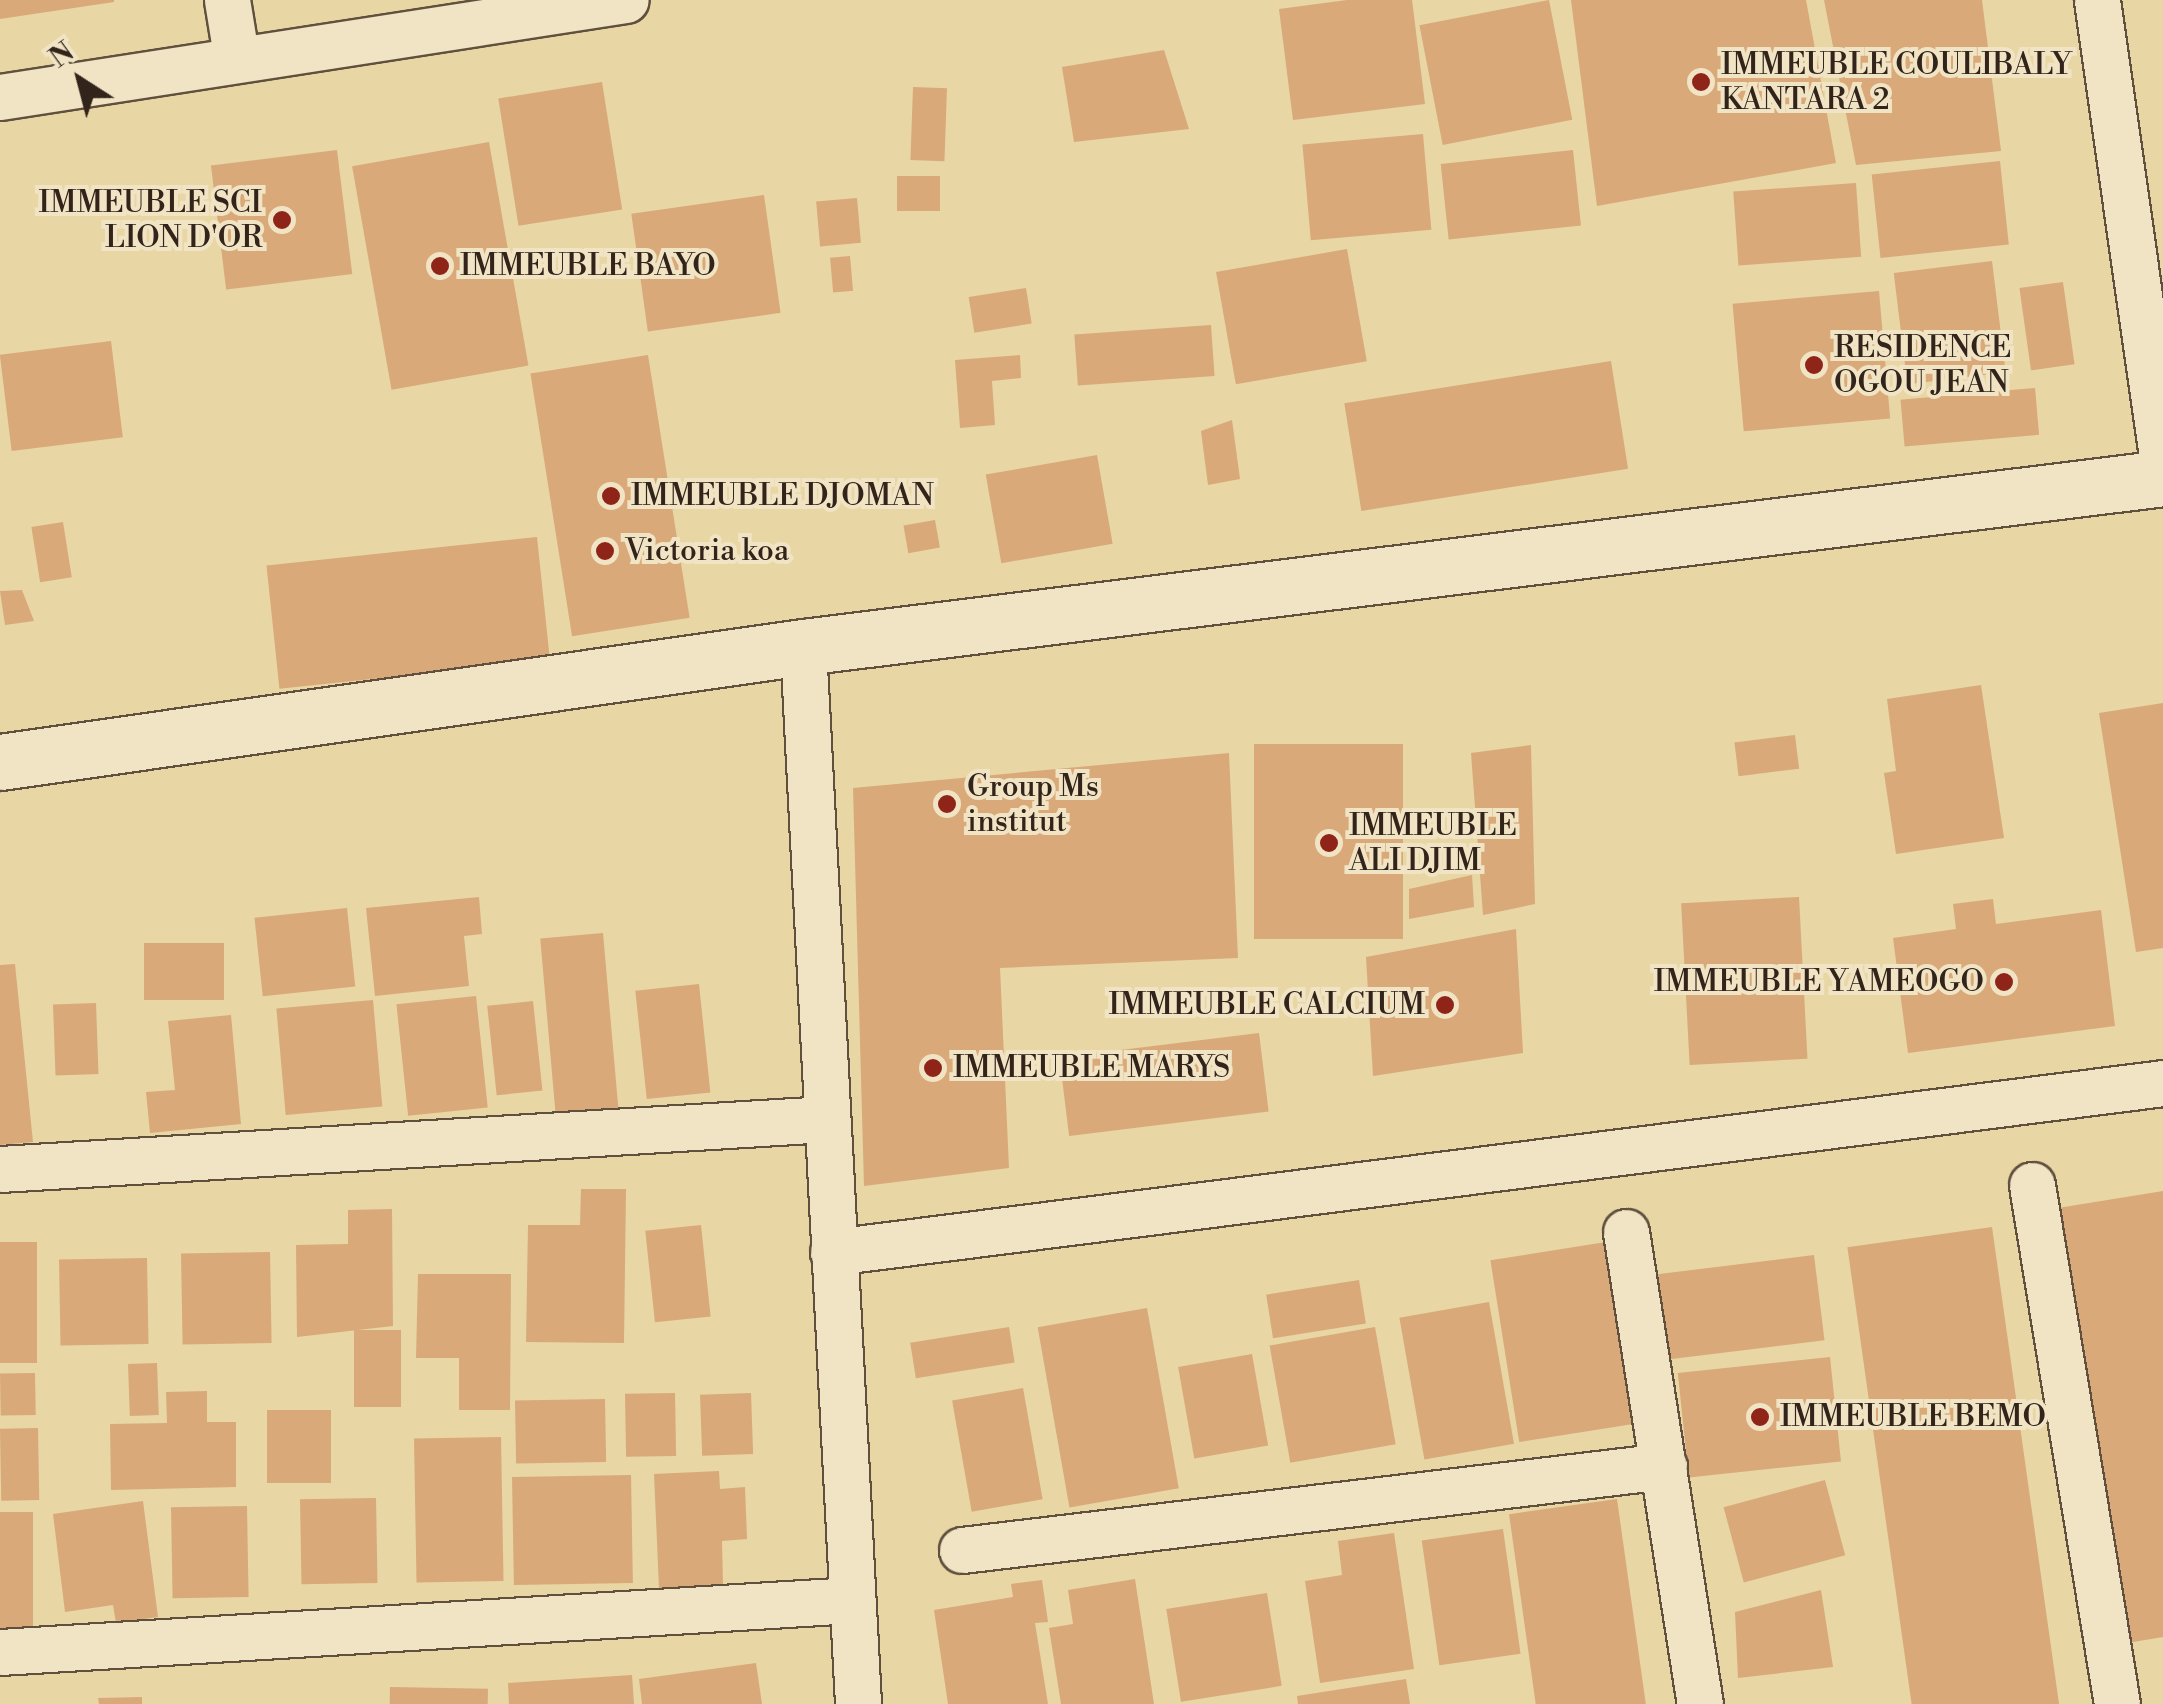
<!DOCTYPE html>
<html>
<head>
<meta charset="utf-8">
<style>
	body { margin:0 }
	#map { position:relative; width:2163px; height:1704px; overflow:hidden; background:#e8d6a5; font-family:"Libre Bodoni",serif }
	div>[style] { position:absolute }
	.building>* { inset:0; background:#d9a979; transform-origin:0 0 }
	.roads { filter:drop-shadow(2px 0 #60503d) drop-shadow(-2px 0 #60503d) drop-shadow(0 2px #60503d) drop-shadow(0 -2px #60503d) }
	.street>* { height:45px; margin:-22.5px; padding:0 22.5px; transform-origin:22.5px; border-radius:22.5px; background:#f0e4c4 }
	.secondary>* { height:55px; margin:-27.5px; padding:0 27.5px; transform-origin:27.5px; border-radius:27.5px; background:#f0e4c4 }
	.dots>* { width:28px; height:28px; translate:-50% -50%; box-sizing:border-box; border:5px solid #f0e4c4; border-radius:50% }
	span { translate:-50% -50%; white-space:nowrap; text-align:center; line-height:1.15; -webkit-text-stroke:8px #f0e4c4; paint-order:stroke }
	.poi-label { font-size:30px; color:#32241a }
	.left { translate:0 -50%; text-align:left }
	.right { translate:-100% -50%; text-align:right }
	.north { position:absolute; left:30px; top:30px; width:100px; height:100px; -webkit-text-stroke:8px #f0e4c4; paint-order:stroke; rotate:324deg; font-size:28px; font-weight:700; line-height:40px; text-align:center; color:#32241a }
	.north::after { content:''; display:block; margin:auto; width:35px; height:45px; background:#32241a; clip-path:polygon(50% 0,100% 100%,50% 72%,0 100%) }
</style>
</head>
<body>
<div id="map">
	<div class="building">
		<div style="clip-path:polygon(0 0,114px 0,114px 2px,0 19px)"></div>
		<div style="clip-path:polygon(1347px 0,1412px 0,1425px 104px,1293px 120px,1279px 9px)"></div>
		<div style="left:1549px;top:0;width:122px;height:132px;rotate:79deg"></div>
		<div style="clip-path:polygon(1571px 0,1806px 0,1836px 163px,1597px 206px)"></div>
		<div style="clip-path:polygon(1824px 0,1982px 0,2001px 151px,1856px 165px)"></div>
		<div style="clip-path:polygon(1164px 50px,1189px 129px,1074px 142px,1062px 67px)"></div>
		<div style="left:602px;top:82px;width:129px;height:105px;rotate:81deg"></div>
		<div style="left:913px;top:87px;width:34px;height:73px;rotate:2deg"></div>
		<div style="left:1423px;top:134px;width:96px;height:121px;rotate:85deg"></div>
		<div style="left:489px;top:142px;width:227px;height:139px;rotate:80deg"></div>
		<div style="left:337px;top:150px;width:125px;height:127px;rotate:83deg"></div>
		<div style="left:1573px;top:150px;width:76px;height:133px;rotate:84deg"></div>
		<div style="left:2000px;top:161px;width:84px;height:129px;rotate:84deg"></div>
		<div style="left:940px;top:176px;width:35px;height:43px;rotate:90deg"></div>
		<div style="left:1856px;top:183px;width:74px;height:123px;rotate:86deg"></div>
		<div style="left:764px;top:195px;width:119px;height:134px;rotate:82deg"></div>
		<div style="left:857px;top:198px;width:45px;height:41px;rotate:85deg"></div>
		<div style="left:1347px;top:249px;width:114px;height:133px;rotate:80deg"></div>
		<div style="left:850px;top:256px;width:35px;height:20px;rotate:85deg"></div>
		<div style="left:1992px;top:261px;width:112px;height:99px;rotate:83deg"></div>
		<div style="left:2063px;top:282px;width:83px;height:44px;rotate:82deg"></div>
		<div style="left:1026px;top:288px;width:36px;height:58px;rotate:81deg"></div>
		<div style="left:1879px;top:291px;width:128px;height:147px;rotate:85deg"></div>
		<div style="left:1211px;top:325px;width:51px;height:137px;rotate:86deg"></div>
		<div style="left:111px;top:341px;width:97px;height:112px;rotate:83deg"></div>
		<div style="left:648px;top:355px;width:266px;height:119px;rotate:81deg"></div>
		<div style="clip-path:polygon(1020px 355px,1021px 378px,992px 381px,995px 425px,960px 428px,955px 360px)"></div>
		<div style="left:1611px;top:361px;width:109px;height:270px;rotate:81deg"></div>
		<div style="left:2035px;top:388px;width:47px;height:135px;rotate:85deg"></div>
		<div style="clip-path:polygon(1232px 420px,1240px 479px,1208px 485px,1201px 431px)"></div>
		<div style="left:1097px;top:455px;width:90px;height:113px;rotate:80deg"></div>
		<div style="left:935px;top:520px;width:28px;height:32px;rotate:80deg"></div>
		<div style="left:63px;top:522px;width:56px;height:32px;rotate:81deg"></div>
		<div style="left:537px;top:537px;width:124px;height:272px;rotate:84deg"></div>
		<div style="clip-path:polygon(22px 590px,34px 621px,5px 625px,0 591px)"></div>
		<div style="clip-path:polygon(1981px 685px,2004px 838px,1896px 854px,1884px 773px,1896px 771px,1887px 699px)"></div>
		<div style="clip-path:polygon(2163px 703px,2163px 948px,2136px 952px,2099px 713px)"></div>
		<div style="left:1795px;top:735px;width:34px;height:61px;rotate:83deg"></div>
		<div style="left:1403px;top:744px;width:195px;height:149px;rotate:90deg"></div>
		<div style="clip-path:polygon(1531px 745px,1535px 904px,1483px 915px,1471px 753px)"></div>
		<div style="clip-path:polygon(1229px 753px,1238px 958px,1000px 968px,1009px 1168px,864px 1186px,853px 788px)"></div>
		<div style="clip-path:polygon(1472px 875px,1474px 907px,1409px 919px,1409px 889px)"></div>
		<div style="clip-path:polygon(479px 897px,482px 934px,464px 936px,469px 986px,375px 996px,366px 908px)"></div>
		<div style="left:1799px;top:897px;width:162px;height:118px;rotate:87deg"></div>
		<div style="clip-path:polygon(1993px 899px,1996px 924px,2101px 910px,2115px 1026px,1908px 1053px,1893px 938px,1956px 929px,1953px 904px)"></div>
		<div style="left:347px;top:908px;width:79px;height:93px;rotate:84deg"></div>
		<div style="clip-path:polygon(1516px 929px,1523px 1053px,1373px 1076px,1366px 957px)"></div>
		<div style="left:603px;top:933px;width:190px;height:63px;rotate:85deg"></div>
		<div style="left:144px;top:943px;width:80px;height:57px"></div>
		<div style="clip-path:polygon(15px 964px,33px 1142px,0 1145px,0 965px)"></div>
		<div style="left:699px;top:984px;width:109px;height:64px;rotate:84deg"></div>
		<div style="left:476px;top:996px;width:112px;height:80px;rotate:84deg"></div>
		<div style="left:373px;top:1000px;width:107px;height:97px;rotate:85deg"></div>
		<div style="left:533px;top:1001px;width:90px;height:46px;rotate:84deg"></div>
		<div style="left:96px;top:1003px;width:71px;height:43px;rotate:88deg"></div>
		<div style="clip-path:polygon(231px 1015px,241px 1124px,150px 1133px,146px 1092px,175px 1090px,168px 1021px)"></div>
		<div style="left:1259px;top:1033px;width:79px;height:201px;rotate:83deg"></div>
		<div style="clip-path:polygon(581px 1189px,626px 1189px,624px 1343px,526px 1342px,528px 1225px,580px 1225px)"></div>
		<div style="clip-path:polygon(2163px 1191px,2163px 1637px,2127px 1643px,2058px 1208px)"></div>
		<div style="clip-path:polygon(392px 1209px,393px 1326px,297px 1337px,296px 1245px,348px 1244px,348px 1210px)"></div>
		<div style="left:701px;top:1225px;width:92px;height:56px;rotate:84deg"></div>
		<div style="left:1992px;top:1227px;width:482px;height:146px;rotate:82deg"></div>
		<div style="left:0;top:1242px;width:37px;height:121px"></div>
		<div style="left:1606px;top:1242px;width:184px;height:117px;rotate:81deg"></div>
		<div style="left:270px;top:1252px;width:91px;height:89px;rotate:89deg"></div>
		<div style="left:1814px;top:1255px;width:86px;height:158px;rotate:83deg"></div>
		<div style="left:147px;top:1258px;width:86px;height:88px;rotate:89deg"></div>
		<div style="clip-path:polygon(418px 1274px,511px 1274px,510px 1410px,459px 1410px,459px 1358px,416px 1358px)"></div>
		<div style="left:1359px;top:1280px;width:44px;height:94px;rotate:81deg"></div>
		<div style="left:1489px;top:1302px;width:144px;height:91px;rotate:80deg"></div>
		<div style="left:1147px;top:1308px;width:183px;height:111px;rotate:80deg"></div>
		<div style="left:1009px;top:1327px;width:36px;height:100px;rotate:81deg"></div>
		<div style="left:1375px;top:1327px;width:119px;height:107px;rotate:80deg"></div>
		<div style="left:354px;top:1330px;width:47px;height:77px"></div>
		<div style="left:1252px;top:1354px;width:93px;height:75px;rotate:80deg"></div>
		<div style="left:1830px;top:1357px;width:105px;height:153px;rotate:84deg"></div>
		<div style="left:157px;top:1363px;width:52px;height:29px;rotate:88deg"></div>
		<div style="left:35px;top:1373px;width:42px;height:35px;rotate:89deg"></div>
		<div style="left:1023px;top:1388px;width:113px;height:72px;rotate:80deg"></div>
		<div style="clip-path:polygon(207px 1391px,207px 1422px,236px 1422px,236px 1487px,111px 1490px,110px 1424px,167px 1423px,166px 1392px)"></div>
		<div style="left:675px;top:1393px;width:63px;height:50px;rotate:89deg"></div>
		<div style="left:751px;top:1393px;width:61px;height:51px;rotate:88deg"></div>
		<div style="left:605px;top:1399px;width:63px;height:90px;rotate:89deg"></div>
		<div style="left:331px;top:1410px;width:73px;height:64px;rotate:90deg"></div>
		<div style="left:38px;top:1428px;width:72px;height:38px;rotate:89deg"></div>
		<div style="left:501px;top:1437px;width:144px;height:87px;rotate:89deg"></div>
		<div style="clip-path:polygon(719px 1471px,720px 1489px,745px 1487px,747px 1539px,722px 1541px,723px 1585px,659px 1588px,654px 1474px)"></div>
		<div style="left:631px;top:1475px;width:108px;height:119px;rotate:89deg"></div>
		<div style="left:1825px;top:1480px;width:78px;height:105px;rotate:75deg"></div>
		<div style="left:376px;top:1498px;width:85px;height:76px;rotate:89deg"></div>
		<div style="left:1617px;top:1499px;width:207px;height:109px;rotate:82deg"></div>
		<div style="clip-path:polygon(143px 1501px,158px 1617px,116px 1623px,113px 1605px,65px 1612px,53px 1514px)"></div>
		<div style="left:247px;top:1506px;width:91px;height:76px;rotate:89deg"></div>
		<div style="left:0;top:1512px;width:33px;height:128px"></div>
		<div style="left:1503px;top:1529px;width:126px;height:82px;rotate:82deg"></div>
		<div style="clip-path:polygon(1394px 1533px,1414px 1669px,1320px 1683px,1305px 1581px,1342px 1575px,1338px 1541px)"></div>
		<div style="clip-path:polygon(1135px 1579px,1154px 1704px,1061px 1704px,1049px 1628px,1073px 1624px,1068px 1590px)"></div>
		<div style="clip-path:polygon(1042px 1580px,1048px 1622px,1035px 1623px,1048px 1704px,948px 1704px,934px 1610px,1013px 1597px,1011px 1584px)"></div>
		<div style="clip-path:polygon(1821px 1590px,1833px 1667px,1738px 1678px,1735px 1612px)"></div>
		<div style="left:1267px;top:1593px;width:94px;height:102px;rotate:81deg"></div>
		<div style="clip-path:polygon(756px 1663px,762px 1704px,642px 1704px,639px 1679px)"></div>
		<div style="clip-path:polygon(632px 1675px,634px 1704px,509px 1704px,508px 1683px)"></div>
		<div style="clip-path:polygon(1406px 1679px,1410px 1704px,1298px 1704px,1297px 1696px)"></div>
		<div style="left:390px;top:1687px;width:98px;height:17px;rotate:1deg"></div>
		<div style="clip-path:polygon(142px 1697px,142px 1704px,99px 1704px,98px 1698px)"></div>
	</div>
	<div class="roads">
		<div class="street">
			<div style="left:227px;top:0;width:56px;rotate:80.7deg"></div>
			<div style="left:2097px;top:0;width:468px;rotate:81.9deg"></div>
			<div style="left:0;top:97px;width:633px;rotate:-8.81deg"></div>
			<div style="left:803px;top:647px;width:1058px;rotate:87.02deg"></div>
			<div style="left:0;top:1169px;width:828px;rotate:-3.46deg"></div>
			<div style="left:2032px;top:1185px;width:526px;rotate:80.7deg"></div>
			<div style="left:1626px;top:1232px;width:478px;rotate:81.1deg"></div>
			<div style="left:833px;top:1252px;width:1341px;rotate:-7.24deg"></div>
			<div style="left:962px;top:1550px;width:707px;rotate:-6.82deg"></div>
			<div style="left:0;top:1652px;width:854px;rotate:-3.49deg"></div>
		</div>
		<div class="secondary">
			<div style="left:0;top:762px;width:811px;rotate:-8.15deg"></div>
			<div style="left:803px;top:647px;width:1370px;rotate:-7.08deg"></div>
		</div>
	</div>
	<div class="dots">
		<div style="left:1701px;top:82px;background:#8f2418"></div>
		<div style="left:282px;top:220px;background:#8f2418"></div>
		<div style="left:440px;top:266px;background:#8f2418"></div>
		<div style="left:1814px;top:365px;background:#8f2418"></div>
		<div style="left:611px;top:496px;background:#8f2418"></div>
		<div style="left:605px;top:551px;background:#8f2418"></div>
		<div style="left:947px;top:804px;background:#8f2418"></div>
		<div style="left:1329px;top:843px;background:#8f2418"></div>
		<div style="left:2004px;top:982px;background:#8f2418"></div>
		<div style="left:1445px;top:1005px;background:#8f2418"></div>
		<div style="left:933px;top:1068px;background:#8f2418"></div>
		<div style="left:1760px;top:1417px;background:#8f2418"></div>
	</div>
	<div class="poi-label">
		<span class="left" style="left:1721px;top:82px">IMMEUBLE COULIBALY<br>KANTARA 2</span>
		<span class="right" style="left:262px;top:220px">IMMEUBLE SCI<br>LION D'OR</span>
		<span class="left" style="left:460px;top:266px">IMMEUBLE BAYO</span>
		<span class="left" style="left:1834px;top:365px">RESIDENCE<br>OGOU JEAN</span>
		<span class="left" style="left:631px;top:496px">IMMEUBLE DJOMAN</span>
		<span class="left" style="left:625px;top:551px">Victoria koa</span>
		<span class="left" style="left:967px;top:804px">Group Ms<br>institut</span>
		<span class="left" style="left:1349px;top:843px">IMMEUBLE<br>ALI DJIM</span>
		<span class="right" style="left:1984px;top:982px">IMMEUBLE YAMEOGO</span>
		<span class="right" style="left:1425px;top:1005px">IMMEUBLE CALCIUM</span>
		<span class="left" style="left:953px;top:1068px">IMMEUBLE MARYS</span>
		<span class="left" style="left:1780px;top:1417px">IMMEUBLE BEMO</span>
	</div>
	<div class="north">N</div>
</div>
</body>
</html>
